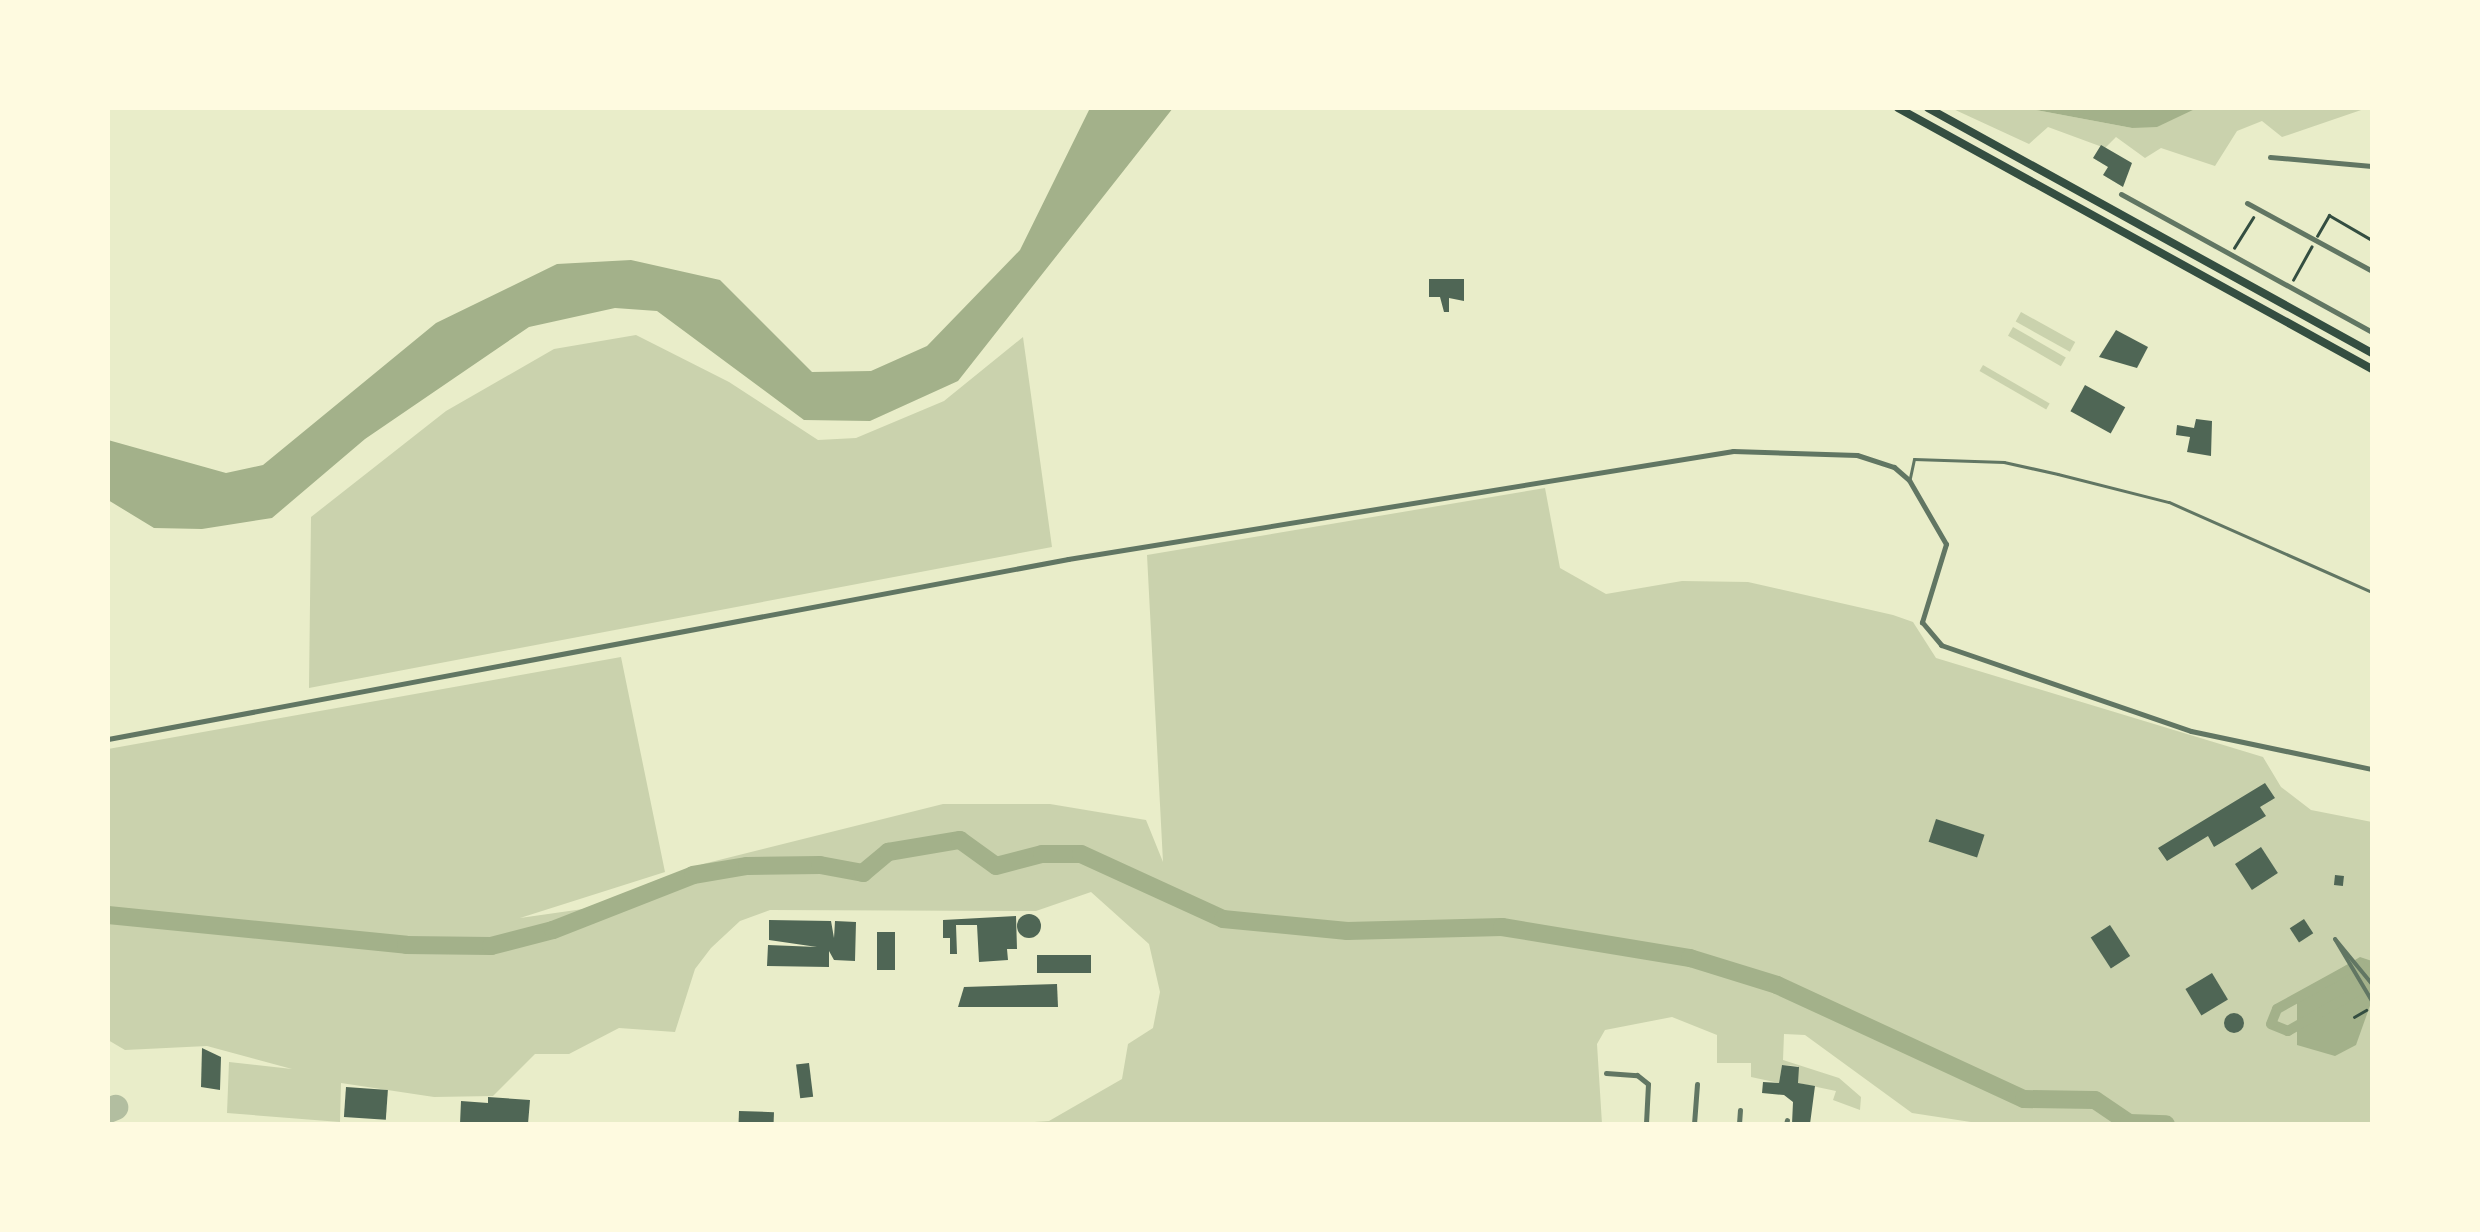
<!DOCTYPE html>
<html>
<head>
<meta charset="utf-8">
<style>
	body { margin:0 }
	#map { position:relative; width:2480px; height:1232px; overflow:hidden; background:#e9edc9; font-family:Barlow,sans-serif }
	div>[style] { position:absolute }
	.green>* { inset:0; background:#cad2ad; transform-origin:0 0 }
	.water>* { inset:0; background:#a3b18a }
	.canal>* { height:10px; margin:-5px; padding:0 5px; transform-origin:5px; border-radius:5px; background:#a3b18a }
	.river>* { height:18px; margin:-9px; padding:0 9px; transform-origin:9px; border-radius:9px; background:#a3b18a }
	.taxiway>* { height:25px; margin:-12.5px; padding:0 12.5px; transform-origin:12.5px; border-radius:12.5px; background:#b2bea0 }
	.building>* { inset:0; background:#4f6655; transform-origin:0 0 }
	.round { border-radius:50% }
	.path>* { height:2.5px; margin:-1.25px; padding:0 1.25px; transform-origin:1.25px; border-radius:1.25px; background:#344e41 }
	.service>* { height:2.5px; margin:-1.25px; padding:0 1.25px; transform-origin:1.25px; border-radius:1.25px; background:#617663 }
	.pedestrian>* { height:4px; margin:-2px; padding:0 2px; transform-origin:2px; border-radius:2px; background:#617663 }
	.minor>* { height:5px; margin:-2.5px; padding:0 2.5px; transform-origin:2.5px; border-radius:2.5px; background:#617663 }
	.trunk>* { height:8px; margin:-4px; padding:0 4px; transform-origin:4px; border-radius:4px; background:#344e41 }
	span { translate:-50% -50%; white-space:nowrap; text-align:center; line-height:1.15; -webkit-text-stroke:8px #fefae0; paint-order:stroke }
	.frame { position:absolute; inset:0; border:110px solid #fefae0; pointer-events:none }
</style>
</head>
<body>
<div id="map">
	<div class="green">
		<div style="clip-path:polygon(1951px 108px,2026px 108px,2132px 128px,2197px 108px,2367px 108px,2282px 137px,2262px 121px,2237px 131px,2215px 166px,2161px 148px,2145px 158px,2116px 137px,2105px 148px,2048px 127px,2029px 144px)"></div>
		<div style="left:2021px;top:312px;width:62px;height:11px;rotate:29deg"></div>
		<div style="left:2013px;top:327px;width:61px;height:10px;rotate:30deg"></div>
		<div style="clip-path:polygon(636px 335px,729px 382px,818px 440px,856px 438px,944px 401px,1023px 337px,1052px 547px,309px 688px,311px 517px,446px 411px,554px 349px)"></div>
		<div style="left:1983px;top:365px;width:77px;height:7px;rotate:30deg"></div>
		<div style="clip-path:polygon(1545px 488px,1560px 568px,1606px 594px,1682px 581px,1748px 582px,1893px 615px,1913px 622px,1936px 658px,2263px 757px,2281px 787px,2311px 810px,2372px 822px,2372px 1124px,1984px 1124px,1912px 1113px,1805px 1035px,1784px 1034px,1783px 1060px,1839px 1078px,1861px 1097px,1860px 1110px,1833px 1100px,1836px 1091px,1798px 1083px,1798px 1066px,1782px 1065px,1779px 1083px,1751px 1077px,1751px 1063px,1717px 1063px,1717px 1035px,1672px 1017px,1605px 1030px,1597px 1044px,1602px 1124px,1006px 1124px,1049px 1121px,1122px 1079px,1128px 1044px,1153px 1028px,1160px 992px,1149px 944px,1091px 892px,1036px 911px,770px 910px,740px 921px,711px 948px,695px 969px,675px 1032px,619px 1028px,569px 1054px,535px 1054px,493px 1096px,434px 1097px,341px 1083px,340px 1122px,227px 1113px,229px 1062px,292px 1069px,207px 1046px,125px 1050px,108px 1040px,108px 749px,621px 657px,665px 872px,520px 918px,583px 909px,703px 864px,943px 804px,1050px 804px,1146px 820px,1163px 862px,1147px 555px)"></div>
	</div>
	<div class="water">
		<div style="clip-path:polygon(1090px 108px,1173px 108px,958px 381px,870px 421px,804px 420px,657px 311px,615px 308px,529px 327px,365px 439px,272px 518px,202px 529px,154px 528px,108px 500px,108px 440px,226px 473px,263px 465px,436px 323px,557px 264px,631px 260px,720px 280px,812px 372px,871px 371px,927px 346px,1020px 250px)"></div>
		<div style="clip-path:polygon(2026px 108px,2197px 108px,2157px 127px,2132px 128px)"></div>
		<div style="clip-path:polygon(2360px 957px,2372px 961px,2372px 1000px,2356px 1045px,2335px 1056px,2297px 1045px,2297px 995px)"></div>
	</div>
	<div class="canal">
		<div style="left:2359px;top:964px;width:15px;rotate:42deg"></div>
		<div style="left:2370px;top:974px;width:14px;rotate:111deg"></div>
		<div style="left:2365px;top:987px;width:89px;rotate:150.3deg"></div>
		<div style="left:2288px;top:1031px;width:18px;rotate:-158deg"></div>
		<div style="left:2271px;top:1024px;width:16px;rotate:-68deg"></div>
		<div style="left:2277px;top:1009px;width:94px;rotate:-28.8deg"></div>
	</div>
	<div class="river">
		<div style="left:108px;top:915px;width:300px;rotate:5.7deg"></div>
		<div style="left:406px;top:945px;width:85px;rotate:0.7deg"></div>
		<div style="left:491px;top:946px;width:64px;rotate:-14.5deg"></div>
		<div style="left:553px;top:930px;width:150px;rotate:-21.4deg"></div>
		<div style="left:693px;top:875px;width:55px;rotate:-9.5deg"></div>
		<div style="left:747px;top:866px;width:73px;rotate:-0.8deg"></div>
		<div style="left:820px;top:865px;width:44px;rotate:10.5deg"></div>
		<div style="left:863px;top:873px;width:33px;rotate:-40deg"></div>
		<div style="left:888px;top:852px;width:73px;rotate:-9.5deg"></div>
		<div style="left:960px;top:840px;width:44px;rotate:35.8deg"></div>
		<div style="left:996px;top:866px;width:48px;rotate:-14.6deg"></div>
		<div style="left:1042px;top:854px;width:39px"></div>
		<div style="left:1081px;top:854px;width:156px;rotate:24.6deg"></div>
		<div style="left:1223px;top:919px;width:125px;rotate:5.5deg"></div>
		<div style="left:1347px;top:931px;width:155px;rotate:-1.5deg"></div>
		<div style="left:1502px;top:927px;width:191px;rotate:9.4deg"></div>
		<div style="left:1690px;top:958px;width:91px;rotate:17.2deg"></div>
		<div style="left:1777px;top:985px;width:272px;rotate:24.8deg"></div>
		<div style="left:2024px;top:1099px;width:71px;rotate:0.8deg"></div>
		<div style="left:2095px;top:1100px;width:41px;rotate:34.1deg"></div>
		<div style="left:2129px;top:1123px;width:37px;rotate:2deg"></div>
	</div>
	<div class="taxiway">
		<div style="left:108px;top:1110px;width:8px;rotate:-23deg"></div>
	</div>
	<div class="building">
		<div style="clip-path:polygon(2101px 145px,2132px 163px,2123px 187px,2103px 175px,2108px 167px,2093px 158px)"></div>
		<div style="clip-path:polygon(1429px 279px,1464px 279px,1464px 301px,1449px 298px,1449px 312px,1444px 312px,1440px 297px,1429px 297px)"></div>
		<div style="clip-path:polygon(2116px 330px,2148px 347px,2137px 368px,2099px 357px)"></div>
		<div style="left:2085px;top:385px;width:46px;height:30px;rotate:29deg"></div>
		<div style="clip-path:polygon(2196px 419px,2212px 421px,2211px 456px,2187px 452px,2190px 437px,2176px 435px,2177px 425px,2194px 428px)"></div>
		<div style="clip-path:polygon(2265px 783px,2275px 798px,2260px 807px,2266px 816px,2214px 847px,2208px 836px,2167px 861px,2158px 848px)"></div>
		<div style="left:1936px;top:819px;width:51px;height:24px;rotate:18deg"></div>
		<div style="left:2261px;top:847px;width:31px;height:31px;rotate:57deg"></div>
		<div style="left:2335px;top:875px;width:9px;height:10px;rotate:6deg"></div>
		<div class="round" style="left:1017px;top:914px;width:24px;height:24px"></div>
		<div style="clip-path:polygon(1016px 916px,1017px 949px,1007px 949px,1008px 960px,979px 962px,977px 925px,956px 925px,957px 954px,950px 954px,950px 938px,943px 938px,943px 920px)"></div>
		<div style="left:2304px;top:919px;width:17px;height:17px;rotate:57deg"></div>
		<div style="clip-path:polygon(769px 920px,831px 921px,834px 938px,835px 921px,856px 922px,855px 961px,834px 960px,829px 951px,829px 967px,767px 966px,768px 945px,817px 947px,769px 940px)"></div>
		<div style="left:2110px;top:925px;width:37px;height:23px;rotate:57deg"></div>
		<div style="left:877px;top:932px;width:18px;height:38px"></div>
		<div style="left:1037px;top:955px;width:54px;height:18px"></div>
		<div style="left:2212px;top:973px;width:31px;height:31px;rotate:59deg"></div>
		<div style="clip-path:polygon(1057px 984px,1058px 1007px,958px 1007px,964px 987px)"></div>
		<div class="round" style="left:2224px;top:1013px;width:20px;height:20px"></div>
		<div style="clip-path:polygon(202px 1048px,221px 1057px,220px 1090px,201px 1087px)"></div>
		<div style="left:809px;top:1063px;width:34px;height:13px;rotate:83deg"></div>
		<div style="clip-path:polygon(1782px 1065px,1799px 1067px,1798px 1083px,1815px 1086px,1810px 1124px,1792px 1124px,1793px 1102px,1784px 1095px,1762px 1093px,1763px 1082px,1779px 1083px)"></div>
		<div style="left:346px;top:1087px;width:42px;height:30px;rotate:4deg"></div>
		<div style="clip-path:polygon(488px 1097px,530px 1100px,528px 1124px,460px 1124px,461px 1101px,488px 1103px)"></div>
		<div style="left:739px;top:1111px;width:35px;height:13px;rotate:2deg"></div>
	</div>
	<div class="path">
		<div style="left:2317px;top:236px;width:24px;rotate:-60deg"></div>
		<div style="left:2329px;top:215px;width:50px;rotate:30.2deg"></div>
		<div style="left:2234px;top:248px;width:36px;rotate:-58deg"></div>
		<div style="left:2293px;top:280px;width:38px;rotate:-61deg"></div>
		<div style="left:2354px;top:1017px;width:14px;rotate:-30deg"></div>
	</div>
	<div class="service">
		<div style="left:1910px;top:478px;width:19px;rotate:-78deg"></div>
		<div style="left:1914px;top:459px;width:90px;rotate:1.9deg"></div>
		<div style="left:2004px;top:462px;width:55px;rotate:12.5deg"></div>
		<div style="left:2058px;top:474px;width:114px;rotate:14.2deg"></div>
		<div style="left:2169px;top:502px;width:222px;rotate:23.9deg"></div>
	</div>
	<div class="pedestrian">
		<div style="left:2372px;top:984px;width:58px;rotate:-129.4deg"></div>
		<div style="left:2335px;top:939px;width:72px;rotate:59.2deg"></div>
	</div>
	<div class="minor">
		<div style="left:2270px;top:157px;width:102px;rotate:5deg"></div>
		<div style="left:2121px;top:194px;width:286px;rotate:28.8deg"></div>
		<div style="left:2247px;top:203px;width:142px;rotate:28.5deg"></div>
		<div style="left:108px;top:739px;width:977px;rotate:-10.62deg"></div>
		<div style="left:1068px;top:559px;width:674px;rotate:-9.22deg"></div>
		<div style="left:1733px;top:451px;width:124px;rotate:1.8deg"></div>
		<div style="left:1857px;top:455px;width:39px;rotate:18deg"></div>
		<div style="left:1894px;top:467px;width:20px;rotate:41deg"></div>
		<div style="left:1909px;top:480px;width:74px;rotate:60deg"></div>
		<div style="left:1946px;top:544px;width:82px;rotate:107.1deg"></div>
		<div style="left:1922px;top:622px;width:30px;rotate:50deg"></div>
		<div style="left:1941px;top:645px;width:264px;rotate:19deg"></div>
		<div style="left:2191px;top:731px;width:185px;rotate:11.9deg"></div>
		<div style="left:1606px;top:1073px;width:31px;rotate:4deg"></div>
		<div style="left:1637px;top:1075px;width:14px;rotate:39deg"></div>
		<div style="left:1648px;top:1084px;width:40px;rotate:92.9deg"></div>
		<div style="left:1694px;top:1124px;width:40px;rotate:-85.7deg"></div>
		<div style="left:1739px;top:1124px;width:14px;rotate:-86deg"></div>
		<div style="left:1786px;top:1124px;width:4px;rotate:-76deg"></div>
	</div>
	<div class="trunk">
		<div style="left:1898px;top:108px;width:541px;rotate:28.84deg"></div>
		<div style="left:1928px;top:108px;width:507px;rotate:28.89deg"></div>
	</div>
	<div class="frame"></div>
</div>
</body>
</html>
